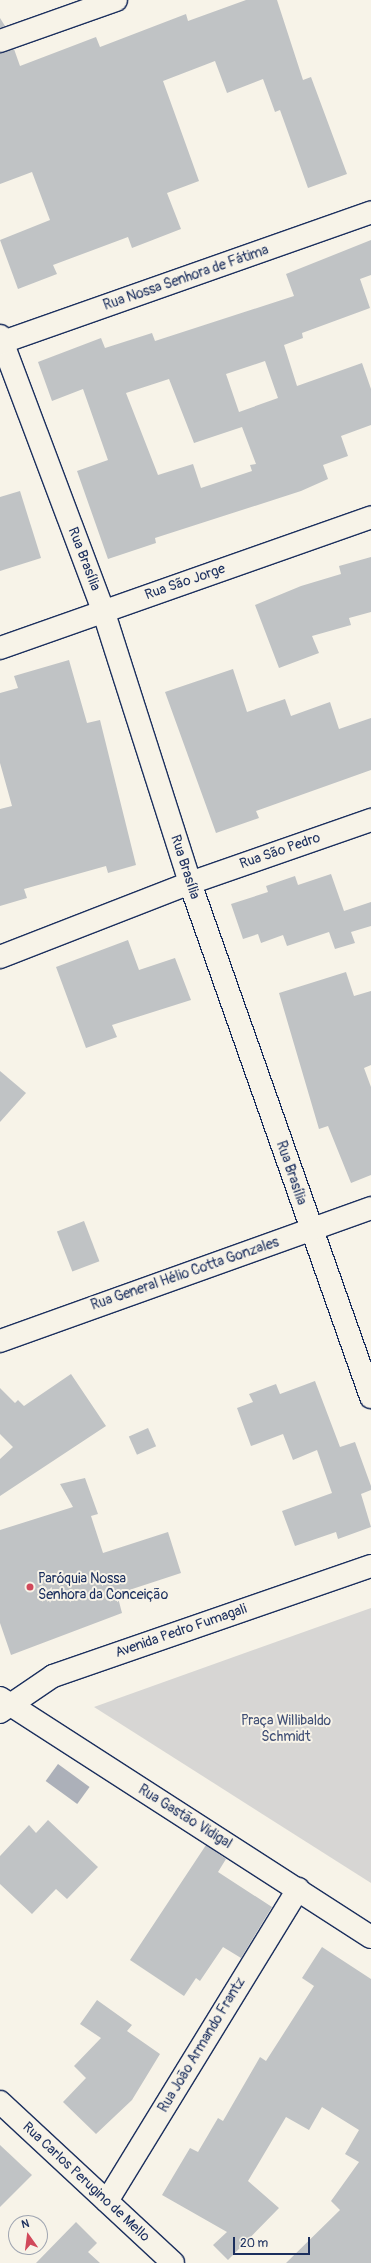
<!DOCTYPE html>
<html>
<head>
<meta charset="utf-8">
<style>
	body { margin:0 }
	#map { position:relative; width:371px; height:2263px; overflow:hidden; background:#f7f3e8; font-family:Pangolin,sans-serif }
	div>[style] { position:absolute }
	.green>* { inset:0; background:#d7d6d4 }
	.water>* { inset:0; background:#acb0b9; transform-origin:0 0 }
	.building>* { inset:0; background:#c0c3c5; transform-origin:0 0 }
	.roads { filter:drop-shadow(1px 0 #1b2f5e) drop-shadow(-1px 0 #1b2f5e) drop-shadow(0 1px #1b2f5e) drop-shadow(0 -1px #1b2f5e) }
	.minor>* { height:22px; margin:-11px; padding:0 11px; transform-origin:11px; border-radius:11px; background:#f7f3e8 }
	.dots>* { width:11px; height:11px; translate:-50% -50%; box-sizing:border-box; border:2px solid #f7f3e8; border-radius:50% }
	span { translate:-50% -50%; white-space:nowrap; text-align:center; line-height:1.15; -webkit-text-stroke:4px #f7f3e8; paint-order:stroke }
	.street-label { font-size:14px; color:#1b2f5e }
	.poi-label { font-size:14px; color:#1b2f5e }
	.left { translate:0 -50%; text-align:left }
	.park-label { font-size:14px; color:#415076 }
	.north { position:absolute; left:8px; top:2215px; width:40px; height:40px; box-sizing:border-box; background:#f7f3e8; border:1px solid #9fa5b1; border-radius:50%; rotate:346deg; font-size:11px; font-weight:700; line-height:16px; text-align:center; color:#1b2f5e }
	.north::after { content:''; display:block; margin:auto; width:14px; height:18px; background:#d1495b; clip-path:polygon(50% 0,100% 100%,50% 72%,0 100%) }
	.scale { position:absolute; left:233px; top:2237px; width:77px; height:18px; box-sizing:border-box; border:2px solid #1b2f5e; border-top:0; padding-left:5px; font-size:12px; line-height:14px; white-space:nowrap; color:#1b2f5e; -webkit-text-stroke:3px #f7f3e8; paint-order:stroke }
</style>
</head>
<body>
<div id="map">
	<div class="green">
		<div style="clip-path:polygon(371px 1608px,371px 1883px,94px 1707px)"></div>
	</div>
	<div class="water">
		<div style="left:58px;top:1764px;width:39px;height:21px;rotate:36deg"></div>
	</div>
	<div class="building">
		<div style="clip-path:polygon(246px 0,277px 0,303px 80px,311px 77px,347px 174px,308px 188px,280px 110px,275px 112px,263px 79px,227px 93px,215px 61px,163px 81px,199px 181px,167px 193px,181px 229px,132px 248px,128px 237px,53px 265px,57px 274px,18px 289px,0 240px,50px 220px,32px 172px,0 184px,0 53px,14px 49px,20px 66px,96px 37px,100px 47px,186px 14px,188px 21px)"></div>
		<div style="clip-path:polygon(0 18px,5px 26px,0 28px)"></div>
		<div style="clip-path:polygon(evenodd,371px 240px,371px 275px,360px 279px,370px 308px,302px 333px,303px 338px,284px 345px,297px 386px,362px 363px,371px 389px,371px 425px,341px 436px,348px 456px,323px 465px,328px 479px,301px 491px,155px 538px,156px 543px,108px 559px,77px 471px,108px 460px,83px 389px,52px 401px,38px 362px,101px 338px,105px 348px,152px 333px,155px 341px,294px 296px,286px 274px,371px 240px,265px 361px,278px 398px,239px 412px,226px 374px,265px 361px,371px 240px,169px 379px,194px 443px,242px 427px,256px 464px,250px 465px,252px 471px,201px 488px,193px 464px,158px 475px,126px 393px,169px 379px)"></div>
		<div style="clip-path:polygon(20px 491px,41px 558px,0 571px,0 497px)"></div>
		<div style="clip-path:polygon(371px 557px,371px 612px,349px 618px,351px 625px,312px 636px,319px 653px,279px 668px,255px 605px,301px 586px,341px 574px,339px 566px)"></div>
		<div style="clip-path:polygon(69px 660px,87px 723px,100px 720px,136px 865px,108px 873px,106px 866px,24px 889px,27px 898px,0 906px,0 809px,12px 806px,0 763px,0 693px,18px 688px,14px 676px)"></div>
		<div style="clip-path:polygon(233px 669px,247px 712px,285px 699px,291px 716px,330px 702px,339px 729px,371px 718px,371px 770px,256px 811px,259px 818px,216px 833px,165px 692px)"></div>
		<div style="clip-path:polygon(331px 874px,344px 911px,371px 902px,371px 926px,351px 932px,355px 943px,335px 949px,329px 932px,287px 946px,283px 935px,261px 943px,258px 934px,243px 939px,231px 904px,268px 892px,266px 886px,295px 876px,298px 885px)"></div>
		<div style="clip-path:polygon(128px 940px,139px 970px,175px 958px,191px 1000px,112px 1025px,117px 1037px,86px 1048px,56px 967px)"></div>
		<div style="clip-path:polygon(346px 972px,354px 996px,371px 991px,371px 1065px,364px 1068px,371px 1087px,371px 1175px,351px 1183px,328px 1126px,319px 1129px,279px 993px)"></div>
		<div style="clip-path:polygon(0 1071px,26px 1093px,0 1122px)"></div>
		<div style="left:84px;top:1221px;width:43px;height:29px;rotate:69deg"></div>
		<div style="clip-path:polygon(71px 1374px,106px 1426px,0 1496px,0 1459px,13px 1447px,0 1434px,0 1388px,15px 1403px,18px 1400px,24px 1406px)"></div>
		<div style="clip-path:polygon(315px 1381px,340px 1447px,355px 1442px,371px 1486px,371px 1490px,361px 1494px,371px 1527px,338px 1539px,336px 1532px,295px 1546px,282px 1511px,332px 1493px,317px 1450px,293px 1460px,283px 1434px,251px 1446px,237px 1408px,253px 1402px,249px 1394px,276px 1384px,280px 1394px)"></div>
		<div style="left:148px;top:1428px;width:20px;height:21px;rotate:66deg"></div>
		<div style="clip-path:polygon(85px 1478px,98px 1514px,91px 1516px,103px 1553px,168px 1532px,181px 1573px,117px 1594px,122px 1613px,11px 1655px,0 1623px,0 1530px,73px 1507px,60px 1484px)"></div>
		<div style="clip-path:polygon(48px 1820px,98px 1867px,67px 1899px,56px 1889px,32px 1914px,0 1884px,0 1856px,29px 1825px,36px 1833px)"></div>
		<div style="clip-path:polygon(206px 1845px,226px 1859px,218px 1872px,272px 1907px,241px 1958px,223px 1947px,200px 1981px,196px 1978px,184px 1996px,130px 1960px)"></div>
		<div style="clip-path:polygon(322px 1947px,371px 1979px,371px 2263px,286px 2263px,340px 2210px,331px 2201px,359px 2162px,345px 2154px,359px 2130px,322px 2107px,309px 2130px,286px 2117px,248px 2181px,279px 2208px,228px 2260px,213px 2245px,227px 2232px,162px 2195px,190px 2148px,198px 2152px,218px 2118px,223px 2121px,260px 2057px,266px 2061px,314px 1986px,302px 1978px)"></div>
		<div style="clip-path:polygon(97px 2000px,132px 2025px,127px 2031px,160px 2054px,132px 2100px,96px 2134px,63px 2102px,86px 2078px,74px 2066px,101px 2038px,80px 2024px)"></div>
		<div style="clip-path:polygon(0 2145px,32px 2175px,0 2207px)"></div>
		<div style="clip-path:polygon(76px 2222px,97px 2243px,88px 2252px,100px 2263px,36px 2263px)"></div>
	</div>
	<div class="roads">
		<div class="minor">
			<div style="left:0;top:41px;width:123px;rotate:-19.5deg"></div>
			<div style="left:0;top:336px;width:293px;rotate:69.4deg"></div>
			<div style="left:103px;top:610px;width:287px;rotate:72.3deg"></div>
			<div style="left:190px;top:883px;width:545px;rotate:70.6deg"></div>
			<div style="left:0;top:343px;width:393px;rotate:-19.4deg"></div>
			<div style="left:0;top:648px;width:393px;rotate:-19.4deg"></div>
			<div style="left:0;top:957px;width:204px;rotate:-21.3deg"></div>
			<div style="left:190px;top:883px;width:192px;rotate:-19.2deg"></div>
			<div style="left:0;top:1341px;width:394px;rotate:-19.7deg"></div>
			<div style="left:0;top:1698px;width:441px;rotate:32.8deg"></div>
			<div style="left:0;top:1712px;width:64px;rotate:-34.2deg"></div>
			<div style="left:53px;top:1676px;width:336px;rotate:-19.1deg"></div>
			<div style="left:0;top:2102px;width:236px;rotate:42.9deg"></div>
			<div style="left:107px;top:2201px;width:366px;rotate:-58.5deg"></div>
		</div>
	</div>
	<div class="dots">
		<div style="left:30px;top:1587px;background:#d1495b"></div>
	</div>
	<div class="street-label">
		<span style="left:186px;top:278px;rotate:-19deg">Rua Nossa Senhora de Fátima</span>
		<span style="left:84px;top:559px;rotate:69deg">Rua Brasília</span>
		<span style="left:185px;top:582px;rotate:-19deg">Rua São Jorge</span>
		<span style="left:280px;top:851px;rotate:-19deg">Rua São Pedro</span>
		<span style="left:185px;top:867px;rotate:72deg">Rua Brasília</span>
		<span style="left:291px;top:1173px;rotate:71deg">Rua Brasília</span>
		<span style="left:185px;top:1274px;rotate:-19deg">Rua General Hélio Cotta Gonzales</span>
		<span style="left:181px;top:1631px;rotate:-19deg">Avenida Pedro Fumagali</span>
		<span style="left:185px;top:1817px;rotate:32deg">Rua Gastão Vidigal</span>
		<span style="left:202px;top:2045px;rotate:-59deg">Rua João Armando Frantz</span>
		<span style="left:86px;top:2182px;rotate:43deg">Rua Carlos Perugino de Mello</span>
	</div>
	<div class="poi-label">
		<span class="left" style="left:38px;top:1587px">Paróquia Nossa<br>Senhora da Conceição</span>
	</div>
	<div class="park-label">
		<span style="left:286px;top:1729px">Praça Willibaldo<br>Schmidt</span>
	</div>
	<div class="north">N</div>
	<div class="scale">20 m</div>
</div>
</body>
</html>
